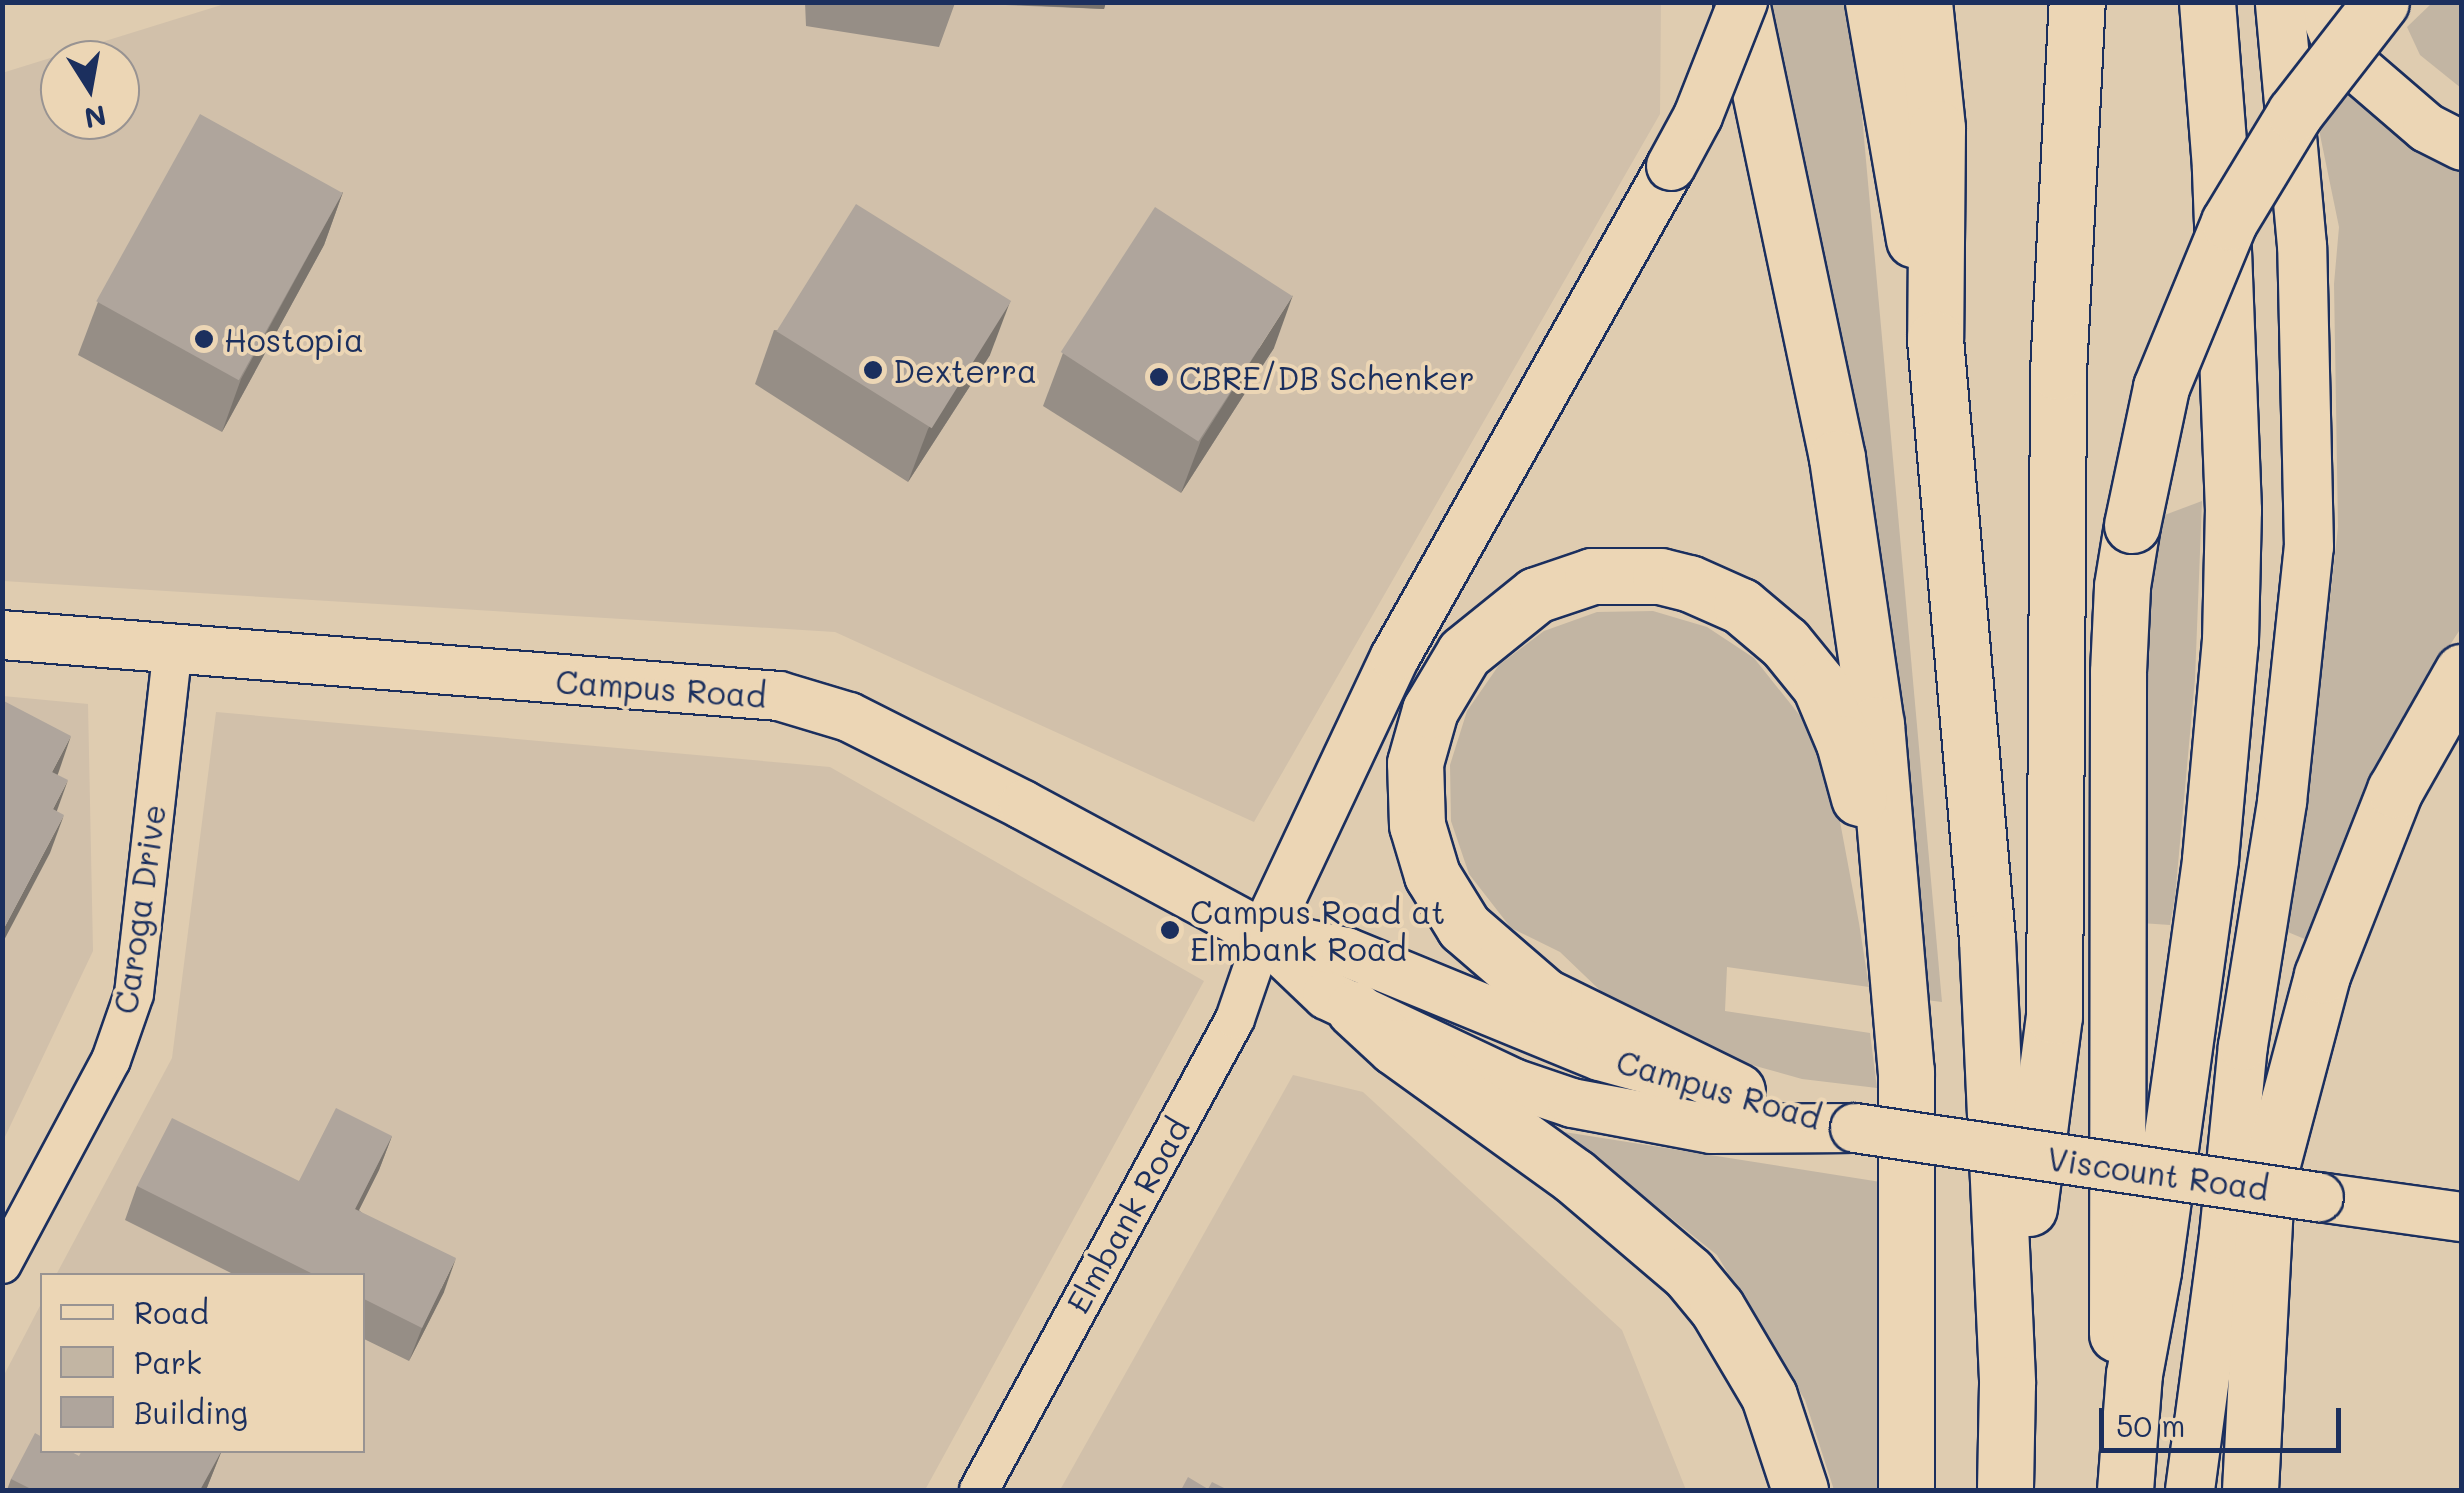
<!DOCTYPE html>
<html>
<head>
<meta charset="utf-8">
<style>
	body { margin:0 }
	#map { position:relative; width:2464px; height:1493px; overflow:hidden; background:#dfccb0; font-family:Mali,sans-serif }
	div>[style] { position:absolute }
	.built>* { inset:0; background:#d1c0aa }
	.green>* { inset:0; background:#c2b5a3 }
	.roads { filter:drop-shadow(2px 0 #1b2f5e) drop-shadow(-2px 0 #1b2f5e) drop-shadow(0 2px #1b2f5e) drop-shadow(0 -2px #1b2f5e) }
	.minor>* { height:38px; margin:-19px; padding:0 19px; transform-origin:19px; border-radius:19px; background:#ecd6b5 }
	.tertiary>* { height:48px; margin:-24px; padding:0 24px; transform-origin:24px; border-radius:24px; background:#ecd6b5 }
	.trunk>* { height:55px; margin:-27.5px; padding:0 27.5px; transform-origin:27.5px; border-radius:27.5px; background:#ecd6b5 }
	.motorway>* { height:55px; margin:-27.5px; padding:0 27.5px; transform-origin:27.5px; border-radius:27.5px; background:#ecd6b5 }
	.bridges { filter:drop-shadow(2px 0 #1b2f5e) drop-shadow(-2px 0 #1b2f5e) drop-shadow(0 2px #1b2f5e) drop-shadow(0 -2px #1b2f5e) }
	.tertiary-bridge>* { height:48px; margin:-24px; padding:0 24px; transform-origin:24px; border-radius:24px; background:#ecd6b5 }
	.trunk-bridge>* { height:55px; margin:-27.5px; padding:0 27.5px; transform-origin:27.5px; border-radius:27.5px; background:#ecd6b5 }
	.wall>* { inset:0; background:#968e86 }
	.shaded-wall>* { inset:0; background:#7a746d }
	.building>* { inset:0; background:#afa59c; transform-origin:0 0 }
	.dots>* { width:28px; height:28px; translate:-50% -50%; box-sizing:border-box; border:5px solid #ecd6b5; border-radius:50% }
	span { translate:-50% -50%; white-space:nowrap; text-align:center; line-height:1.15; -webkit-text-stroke:8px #ecd6b5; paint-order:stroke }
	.poi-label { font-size:32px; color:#1b2f5e }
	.left { translate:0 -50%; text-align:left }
	.street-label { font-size:32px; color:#1b2f5e }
	.frame { position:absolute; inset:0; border:5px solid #1b2f5e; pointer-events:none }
	.legend { position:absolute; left:40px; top:1273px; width:325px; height:180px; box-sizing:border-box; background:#ecd6b5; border:2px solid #989392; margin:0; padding:12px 18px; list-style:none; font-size:30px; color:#1b2f5e }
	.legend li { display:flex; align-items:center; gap:20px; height:50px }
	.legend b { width:50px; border:2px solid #989392 }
	.north { position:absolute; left:40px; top:40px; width:100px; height:100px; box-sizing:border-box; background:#ecd6b5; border:2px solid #989392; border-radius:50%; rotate:169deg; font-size:28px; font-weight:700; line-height:40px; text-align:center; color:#1b2f5e }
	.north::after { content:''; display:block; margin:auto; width:35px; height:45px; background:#1b2f5e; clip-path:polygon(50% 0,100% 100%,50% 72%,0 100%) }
	.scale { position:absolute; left:2099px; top:1408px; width:242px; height:45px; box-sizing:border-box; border:5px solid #1b2f5e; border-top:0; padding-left:12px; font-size:30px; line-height:35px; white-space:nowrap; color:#1b2f5e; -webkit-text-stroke:8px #ecd6b5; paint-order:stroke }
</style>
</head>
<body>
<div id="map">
	<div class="built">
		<div style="clip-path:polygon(evenodd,231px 2px,1661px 3px,1660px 114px,1254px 822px,835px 632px,3px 581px,2px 73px,231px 2px,60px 60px,120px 60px,120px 120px,60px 120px,60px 60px)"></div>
		<div style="clip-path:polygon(3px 696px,88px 704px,93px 951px,3px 1141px)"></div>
		<div style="clip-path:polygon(216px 712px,830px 767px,1204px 981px,925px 1490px,3px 1490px,3px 1377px,42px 1302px,42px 1450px,362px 1450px,362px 1276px,56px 1275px,172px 1058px)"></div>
		<div style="clip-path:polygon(1293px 1075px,1363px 1092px,1622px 1330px,1686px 1490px,1060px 1490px)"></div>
	</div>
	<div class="green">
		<div style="clip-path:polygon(2433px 2px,2461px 3px,2461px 88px,2420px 55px,2407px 27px)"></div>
		<div style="clip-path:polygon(1768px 3px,1844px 3px,1848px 23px,1860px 94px,1942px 1002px,1926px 1000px)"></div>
		<div style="clip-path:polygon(2351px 80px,2461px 158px,2461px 628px,2419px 693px,2372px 787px,2307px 940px,2283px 930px,2312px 760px,2338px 527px,2334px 284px,2339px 227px,2318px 125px)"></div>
		<div style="clip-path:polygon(2202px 501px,2195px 679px,2175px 897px,2170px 925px,2141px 923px,2141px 681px,2154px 519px)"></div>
		<div style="clip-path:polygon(1653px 611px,1707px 627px,1754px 658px,1805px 722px,1838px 811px,1859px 923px,1869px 987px,1727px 967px,1725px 1011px,1870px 1033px,1877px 1088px,1802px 1079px,1741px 1062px,1607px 997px,1560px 952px,1511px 928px,1469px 874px,1451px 821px,1450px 765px,1467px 711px,1499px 665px,1544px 631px,1597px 612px)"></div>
		<div style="clip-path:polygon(1564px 1132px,1887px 1183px,1882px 1490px,1834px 1490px,1805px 1400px,1717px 1255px)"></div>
	</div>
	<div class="roads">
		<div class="minor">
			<div style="left:2px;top:1264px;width:231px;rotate:-61.9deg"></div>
			<div style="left:111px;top:1060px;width:70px;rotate:-70.8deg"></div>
			<div style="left:134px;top:994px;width:351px;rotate:-83.6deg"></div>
			<div style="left:979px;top:1490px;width:536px;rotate:-61.47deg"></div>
			<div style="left:1235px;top:1019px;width:89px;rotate:-71deg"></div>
		</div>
		<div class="tertiary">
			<div style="left:2321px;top:2px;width:56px;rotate:69deg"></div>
			<div style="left:2341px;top:54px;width:113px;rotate:40.7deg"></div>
			<div style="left:2427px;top:128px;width:39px;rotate:27deg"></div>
			<div style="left:2px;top:635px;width:779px;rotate:4.49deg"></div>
			<div style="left:779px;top:696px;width:73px;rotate:16.7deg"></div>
			<div style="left:849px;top:717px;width:195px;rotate:26.8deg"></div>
			<div style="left:1023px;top:805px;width:274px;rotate:28.3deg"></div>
			<div style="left:1264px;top:935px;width:87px;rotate:43.6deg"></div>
			<div style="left:1327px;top:995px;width:206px;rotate:25.3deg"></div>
			<div style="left:1513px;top:1083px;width:62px;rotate:18.7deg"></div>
			<div style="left:1572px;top:1103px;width:141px;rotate:10.6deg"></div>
			<div style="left:1711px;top:1129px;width:144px;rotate:-0.4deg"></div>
			<div style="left:1264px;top:935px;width:307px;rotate:-64.8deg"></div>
			<div style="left:1395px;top:657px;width:563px;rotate:-60.66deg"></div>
			<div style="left:1264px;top:935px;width:84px;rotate:11.7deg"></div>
			<div style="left:1346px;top:952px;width:274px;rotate:22.3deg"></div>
			<div style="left:1600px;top:1056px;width:72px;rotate:15.4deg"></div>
			<div style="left:2319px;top:1197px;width:144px;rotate:8deg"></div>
			<div style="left:2190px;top:1490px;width:257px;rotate:-82.4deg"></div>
			<div style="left:2224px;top:1235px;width:190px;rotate:-84.3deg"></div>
			<div style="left:2243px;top:1046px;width:247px;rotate:-80.9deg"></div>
			<div style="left:2282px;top:802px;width:256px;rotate:-84deg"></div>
			<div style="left:2309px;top:547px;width:301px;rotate:-91.3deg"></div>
			<div style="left:2302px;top:246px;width:245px;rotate:-95.2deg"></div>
		</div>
		<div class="trunk">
			<div style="left:1873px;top:2px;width:241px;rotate:80.2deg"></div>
			<div style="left:1924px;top:2px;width:127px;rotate:84.1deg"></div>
			<div style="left:1937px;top:128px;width:211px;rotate:90.5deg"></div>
			<div style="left:1935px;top:339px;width:602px;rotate:85.05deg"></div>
			<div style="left:1987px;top:939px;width:445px;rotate:87.4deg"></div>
			<div style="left:2007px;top:1384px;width:106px;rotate:91.1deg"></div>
			<div style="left:2029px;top:1208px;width:194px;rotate:-82.6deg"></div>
			<div style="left:2054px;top:1016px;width:644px;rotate:-89.64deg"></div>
			<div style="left:2058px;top:372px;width:370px;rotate:-87.1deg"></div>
			<div style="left:2117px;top:1334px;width:662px;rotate:-89.91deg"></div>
			<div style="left:2118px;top:672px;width:86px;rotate:-87.3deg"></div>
			<div style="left:2122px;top:586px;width:62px;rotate:-80.7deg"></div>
			<div style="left:2125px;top:1490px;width:116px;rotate:-85.6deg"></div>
			<div style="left:2134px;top:1374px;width:105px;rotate:-79.5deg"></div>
			<div style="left:2153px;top:1271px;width:416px;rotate:-82.1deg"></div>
			<div style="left:2210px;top:859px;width:220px;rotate:-84.8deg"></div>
			<div style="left:2230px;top:640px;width:130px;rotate:-88.7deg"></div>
			<div style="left:2233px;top:510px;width:343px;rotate:-92.2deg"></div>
			<div style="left:2220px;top:167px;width:166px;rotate:-94.5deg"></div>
		</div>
		<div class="motorway">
			<div style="left:1741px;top:2px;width:466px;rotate:78.1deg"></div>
			<div style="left:1837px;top:458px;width:269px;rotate:81.7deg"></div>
			<div style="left:1876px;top:724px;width:348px;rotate:85.1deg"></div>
			<div style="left:1906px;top:1071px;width:419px;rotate:90deg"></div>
			<div style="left:1354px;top:1009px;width:56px;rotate:42.8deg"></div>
			<div style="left:1395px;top:1047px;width:221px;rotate:35.8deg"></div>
			<div style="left:1574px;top:1176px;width:150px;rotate:40.4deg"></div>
			<div style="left:1688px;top:1273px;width:45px;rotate:50.4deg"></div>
			<div style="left:1717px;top:1308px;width:102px;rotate:59.4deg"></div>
			<div style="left:1769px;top:1396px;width:99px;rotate:71.7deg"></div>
			<div style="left:1737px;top:1091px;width:215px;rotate:-153.8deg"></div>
			<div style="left:1544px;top:996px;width:106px;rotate:-139.2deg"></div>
			<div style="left:1464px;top:927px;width:61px;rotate:-121.6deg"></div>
			<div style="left:1432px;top:875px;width:52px;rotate:-106.7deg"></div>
			<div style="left:1417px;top:825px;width:62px;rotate:-91.8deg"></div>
			<div style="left:1415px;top:763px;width:55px;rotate:-74.2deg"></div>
			<div style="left:1430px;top:710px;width:66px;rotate:-59.2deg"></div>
			<div style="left:1464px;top:653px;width:92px;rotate:-38.9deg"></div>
			<div style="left:1536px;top:595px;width:59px;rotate:-18.7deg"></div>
			<div style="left:1592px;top:576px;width:68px"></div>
			<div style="left:1660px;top:576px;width:30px;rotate:14deg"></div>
			<div style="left:1689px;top:583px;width:57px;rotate:23.9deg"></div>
			<div style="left:1741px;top:606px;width:57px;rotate:40.1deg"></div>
			<div style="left:1785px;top:643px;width:55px;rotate:50.9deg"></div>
			<div style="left:1820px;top:686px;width:62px;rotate:67.2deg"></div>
			<div style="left:1844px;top:743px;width:57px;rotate:74.7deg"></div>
			<div style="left:2250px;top:1490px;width:304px;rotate:-87deg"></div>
			<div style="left:2266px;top:1186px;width:218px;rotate:-75.1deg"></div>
			<div style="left:2322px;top:975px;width:199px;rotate:-68.5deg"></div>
			<div style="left:2395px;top:790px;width:136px;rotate:-60.4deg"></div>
		</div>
	</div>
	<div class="bridges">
		<div class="tertiary-bridge">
			<div style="left:1671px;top:166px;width:57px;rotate:-61.6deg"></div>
			<div style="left:1698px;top:116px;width:123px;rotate:-68.5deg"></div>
			<div style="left:1855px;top:1128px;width:469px;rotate:8.5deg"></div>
		</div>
		<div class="trunk-bridge">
			<div style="left:2132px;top:525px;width:141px;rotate:-78.1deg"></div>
			<div style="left:2161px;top:387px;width:178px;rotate:-67.6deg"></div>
			<div style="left:2229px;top:222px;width:127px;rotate:-58.8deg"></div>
			<div style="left:2295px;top:113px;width:140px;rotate:-52.2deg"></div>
		</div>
	</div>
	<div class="wall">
		<div style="clip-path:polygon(805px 2px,1106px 2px,1104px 9px,955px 3px,939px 47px,806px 26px)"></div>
		<div style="clip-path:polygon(343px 192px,324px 245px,222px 432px,78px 355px,98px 302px)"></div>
		<div style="clip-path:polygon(774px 330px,990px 355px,908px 482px,755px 384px)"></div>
		<div style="clip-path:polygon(1274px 348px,1181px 493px,1043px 406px,1063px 353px)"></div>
		<div style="clip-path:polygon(392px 1136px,379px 1170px,359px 1210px,444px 1292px,409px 1361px,362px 1338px,362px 1276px,237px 1276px,125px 1220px,137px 1186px,299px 1181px)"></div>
		<div style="clip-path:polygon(222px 1450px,206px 1490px,7px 1490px,11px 1479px,79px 1456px)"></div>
	</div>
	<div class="shaded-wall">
		<div style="clip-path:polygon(955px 2px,1106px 2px,1104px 9px)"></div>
		<div style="clip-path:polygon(343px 192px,324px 245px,222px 432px,241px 379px)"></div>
		<div style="clip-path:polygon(1293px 295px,1274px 348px,1181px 493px,1201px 440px)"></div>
		<div style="clip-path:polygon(1010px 302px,990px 355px,908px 482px,928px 429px)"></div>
		<div style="clip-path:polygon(71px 736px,58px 774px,38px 811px,52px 772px)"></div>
		<div style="clip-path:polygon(68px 780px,54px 819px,53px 809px)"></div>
		<div style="clip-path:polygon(64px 815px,50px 853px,2px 944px,2px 932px)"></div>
		<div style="clip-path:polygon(392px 1136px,379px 1170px,343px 1242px,355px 1209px)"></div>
		<div style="clip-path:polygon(456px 1258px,444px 1292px,409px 1361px,422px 1328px)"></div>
		<div style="clip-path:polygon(222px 1450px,206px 1490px,200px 1490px)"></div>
	</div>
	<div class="building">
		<div style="left:200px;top:114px;width:163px;height:214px;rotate:29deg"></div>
		<div style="left:856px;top:204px;width:183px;height:150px;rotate:32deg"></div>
		<div style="left:1155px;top:207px;width:164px;height:173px;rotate:33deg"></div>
		<div style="clip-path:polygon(2px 700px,71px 736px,52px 772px,68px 780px,53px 809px,64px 815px,2px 932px)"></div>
		<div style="clip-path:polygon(336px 1108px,392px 1136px,355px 1209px,456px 1258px,422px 1328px,362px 1298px,362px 1276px,317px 1276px,137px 1186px,172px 1118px,299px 1181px)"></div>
		<div style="clip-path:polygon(35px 1433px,42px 1437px,42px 1450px,68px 1450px,79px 1456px,82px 1450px,222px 1450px,200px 1490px,33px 1490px,11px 1479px)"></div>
		<div style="clip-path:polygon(1188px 1477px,1208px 1489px,1212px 1482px,1228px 1490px,1181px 1490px)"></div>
	</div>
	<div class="dots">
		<div style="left:204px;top:339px;background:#1b2f5e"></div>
		<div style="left:873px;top:370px;background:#1b2f5e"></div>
		<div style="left:1159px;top:377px;background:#1b2f5e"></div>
		<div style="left:1170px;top:930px;background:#1b2f5e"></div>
	</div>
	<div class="poi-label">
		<span class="left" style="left:224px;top:339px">Hostopia</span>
		<span class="left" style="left:893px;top:370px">Dexterra</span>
		<span class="left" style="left:1179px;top:377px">CBRE/DB Schenker</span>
		<span class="left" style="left:1190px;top:930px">Campus Road at<br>Elmbank Road</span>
	</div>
	<div class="street-label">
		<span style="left:661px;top:688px;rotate:4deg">Campus Road</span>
		<span style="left:139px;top:909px;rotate:-82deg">Caroga Drive</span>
		<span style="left:1719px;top:1089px;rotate:16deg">Campus Road</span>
		<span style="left:2158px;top:1173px;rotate:8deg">Viscount Road</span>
		<span style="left:1127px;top:1215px;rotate:-61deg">Elmbank Road</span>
	</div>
	<div class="frame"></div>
	<ul class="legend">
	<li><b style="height:12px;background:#ecd6b5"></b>Road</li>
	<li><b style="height:28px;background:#c2b5a3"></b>Park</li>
	<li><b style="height:28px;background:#afa59c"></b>Building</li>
	</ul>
	<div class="north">N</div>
	<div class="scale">50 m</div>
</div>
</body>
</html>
